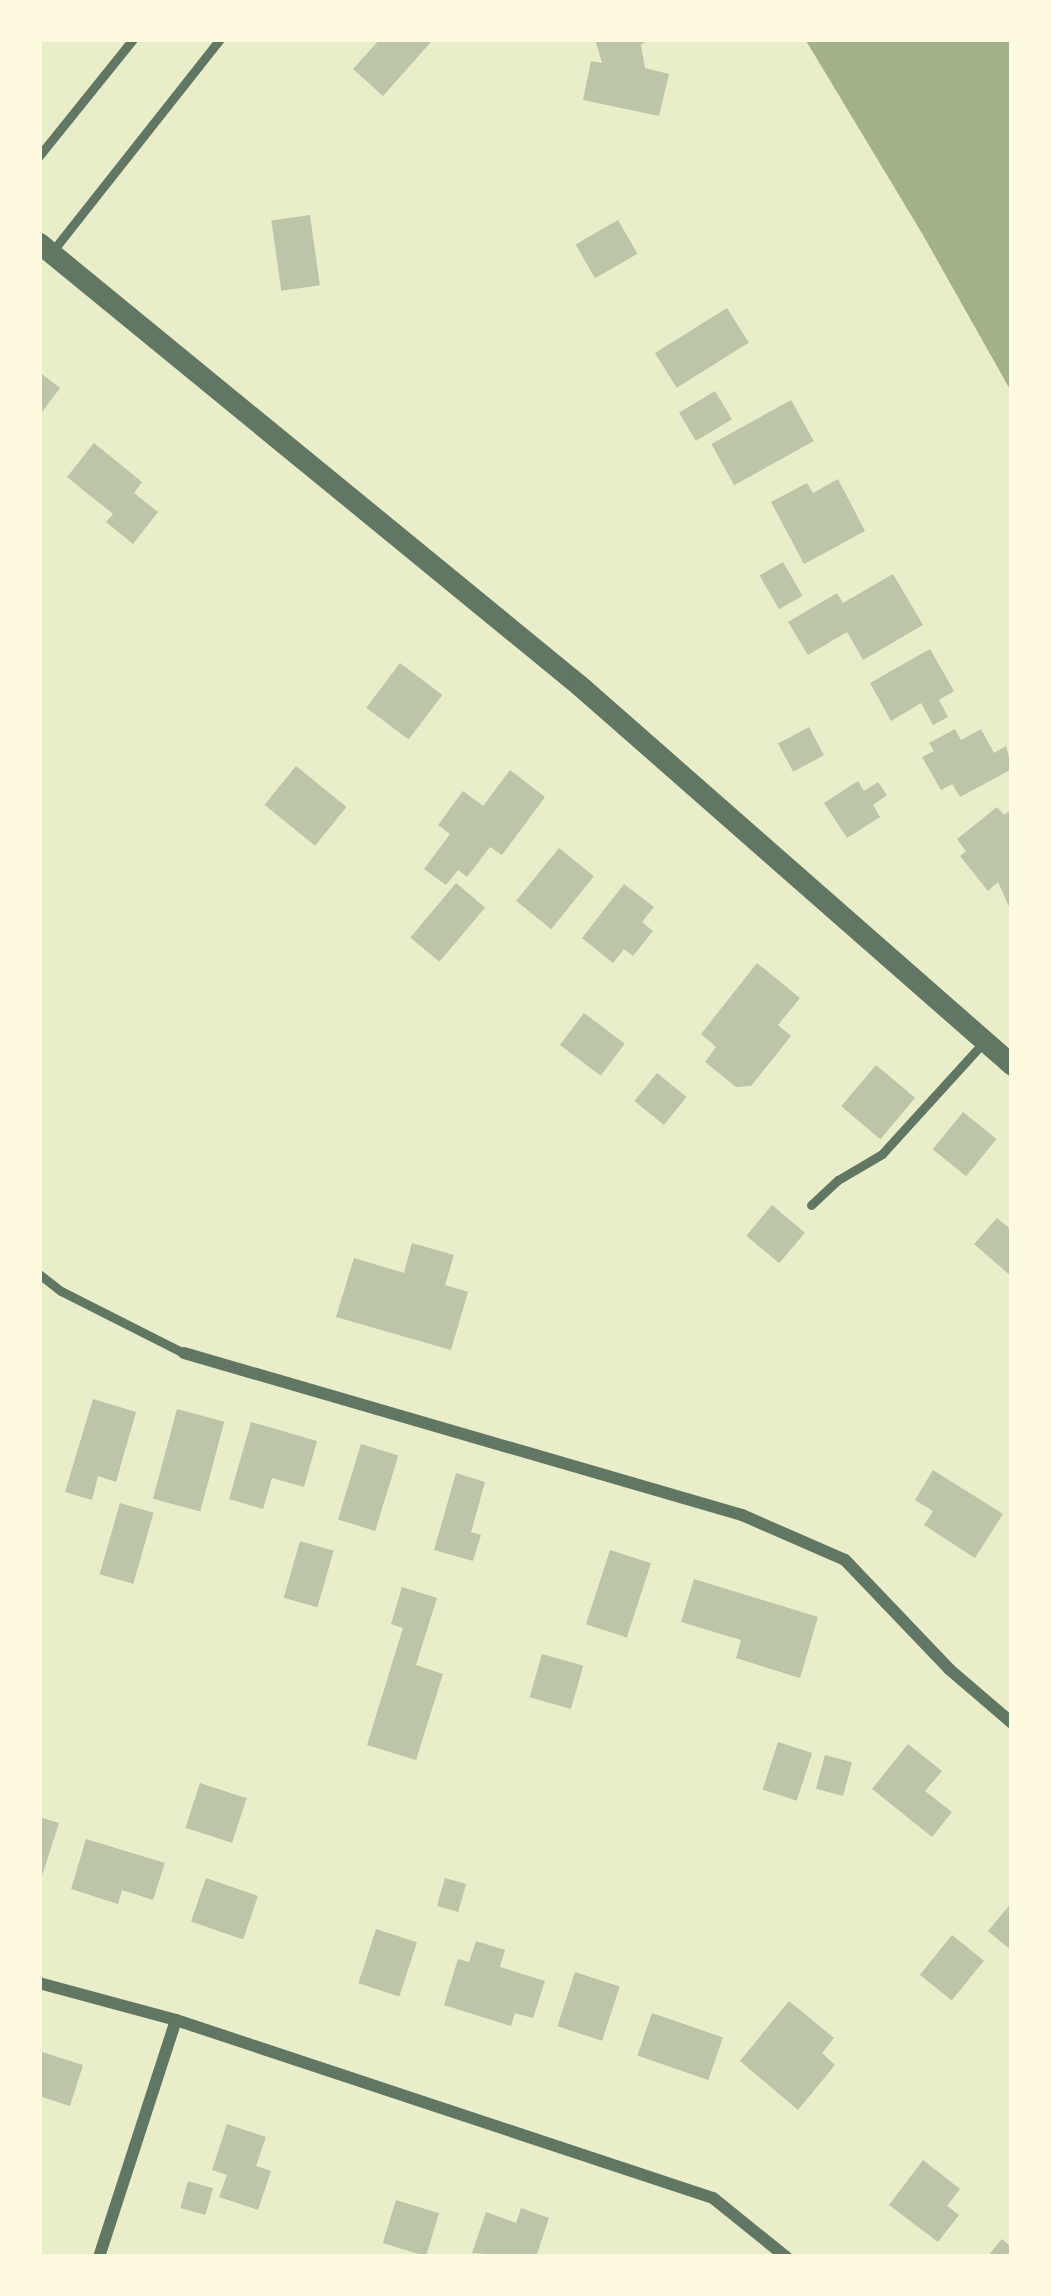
<!DOCTYPE html>
<html>
<head>
<meta charset="utf-8">
<style>
	body { margin:0 }
	#map { position:relative; width:1051px; height:2296px; overflow:hidden; background:#e9edc9; font-family:Raleway,sans-serif }
	div>[style] { position:absolute }
	.water>* { inset:0; background:#a3b18a }
	.building>* { inset:0; background:#bcc5a7; transform-origin:0 0 }
	.service>* { height:9px; margin:-4.5px; padding:0 4.5px; transform-origin:4.5px; border-radius:4.5px; background:#617663 }
	.minor>* { height:12px; margin:-6px; padding:0 6px; transform-origin:6px; border-radius:6px; background:#617663 }
	.tertiary>* { height:21px; margin:-10.5px; padding:0 10.5px; transform-origin:10.5px; border-radius:10.5px; background:#617663 }
	span { translate:-50% -50%; white-space:nowrap; text-align:center; line-height:1.15; -webkit-text-stroke:12px #fefae0; paint-order:stroke }
	.frame { position:absolute; inset:0; border:42px solid #fefae0; pointer-events:none }
</style>
</head>
<body>
<div id="map">
	<div class="water">
		<div style="clip-path:polygon(805px 39px,1012px 39px,1012px 393px,923px 235px)"></div>
	</div>
	<div class="building">
		<div style="clip-path:polygon(380px 39px,431px 42px,383px 96px,353px 69px)"></div>
		<div style="clip-path:polygon(595px 39px,649px 39px,641px 45px,645px 68px,669px 74px,659px 116px,583px 100px,591px 61px,602px 63px)"></div>
		<div style="left:310px;top:215px;width:71px;height:39px;rotate:82deg"></div>
		<div style="left:618px;top:220px;width:39px;height:49px;rotate:60deg"></div>
		<div style="left:727px;top:308px;width:41px;height:85px;rotate:58deg"></div>
		<div style="clip-path:polygon(39px 372px,60px 388px,39px 416px)"></div>
		<div style="left:715px;top:391px;width:33px;height:42px;rotate:59deg"></div>
		<div style="left:791px;top:400px;width:47px;height:91px;rotate:61deg"></div>
		<div style="clip-path:polygon(94px 443px,142px 482px,134px 493px,158px 512px,133px 544px,106px 522px,113px 514px,67px 477px)"></div>
		<div style="clip-path:polygon(838px 479px,865px 531px,804px 564px,771px 502px,807px 483px,813px 493px)"></div>
		<div style="left:783px;top:562px;width:39px;height:27px;rotate:60deg"></div>
		<div style="clip-path:polygon(893px 574px,923px 625px,863px 660px,847px 632px,808px 655px,788px 622px,837px 593px,843px 603px)"></div>
		<div style="clip-path:polygon(930px 649px,954px 691px,939px 700px,948px 717px,933px 725px,921px 703px,891px 721px,870px 683px)"></div>
		<div style="left:400px;top:663px;width:53px;height:56px;rotate:37deg"></div>
		<div style="left:809px;top:727px;width:32px;height:35px;rotate:62deg"></div>
		<div style="clip-path:polygon(955px 729px,961px 740px,981px 729px,994px 753px,1006px 746px,1012px 769px,960px 797px,952px 784px,941px 790px,922px 757px,934px 751px,929px 743px)"></div>
		<div style="left:296px;top:766px;width:65px;height:50px;rotate:39deg"></div>
		<div style="clip-path:polygon(510px 770px,545px 797px,502px 855px,490px 847px,467px 877px,458px 870px,446px 885px,424px 869px,450px 834px,438px 825px,463px 791px,483px 806px)"></div>
		<div style="clip-path:polygon(858px 781px,864px 791px,878px 782px,887px 795px,873px 805px,880px 817px,847px 838px,824px 803px)"></div>
		<div style="clip-path:polygon(997px 807px,1004px 815px,1012px 809px,1012px 913px,998px 882px,988px 891px,960px 856px,966px 851px,957px 839px)"></div>
		<div style="left:559px;top:848px;width:45px;height:68px;rotate:39deg"></div>
		<div style="left:456px;top:883px;width:38px;height:71px;rotate:40deg"></div>
		<div style="clip-path:polygon(624px 884px,654px 907px,642px 922px,653px 931px,633px 956px,624px 949px,613px 963px,582px 938px)"></div>
		<div style="clip-path:polygon(757px 963px,800px 998px,778px 1025px,791px 1036px,751px 1086px,736px 1087px,705px 1062px,716px 1047px,701px 1034px)"></div>
		<div style="left:584px;top:1013px;width:51px;height:40px;rotate:37deg"></div>
		<div style="left:876px;top:1065px;width:51px;height:54px;rotate:40deg"></div>
		<div style="left:657px;top:1073px;width:38px;height:36px;rotate:39deg"></div>
		<div style="left:963px;top:1112px;width:43px;height:48px;rotate:39deg"></div>
		<div style="left:772px;top:1205px;width:43px;height:40px;rotate:40deg"></div>
		<div style="clip-path:polygon(997px 1218px,1009px 1228px,1012px 1224px,1012px 1277px,974px 1244px)"></div>
		<div style="clip-path:polygon(412px 1243px,454px 1255px,445px 1285px,468px 1292px,451px 1350px,336px 1317px,354px 1258px,404px 1273px)"></div>
		<div style="clip-path:polygon(93px 1399px,136px 1412px,116px 1482px,98px 1476px,92px 1500px,65px 1492px)"></div>
		<div style="left:177px;top:1409px;width:49px;height:93px;rotate:15deg"></div>
		<div style="clip-path:polygon(251px 1422px,317px 1441px,304px 1487px,272px 1478px,263px 1509px,229px 1499px)"></div>
		<div style="left:361px;top:1444px;width:39px;height:79px;rotate:17deg"></div>
		<div style="clip-path:polygon(933px 1470px,1003px 1514px,975px 1558px,924px 1525px,933px 1511px,915px 1500px)"></div>
		<div style="clip-path:polygon(456px 1473px,485px 1482px,471px 1532px,481px 1535px,473px 1561px,434px 1550px)"></div>
		<div style="left:120px;top:1503px;width:35px;height:74px;rotate:16deg"></div>
		<div style="left:300px;top:1541px;width:35px;height:59px;rotate:16deg"></div>
		<div style="left:610px;top:1550px;width:43px;height:78px;rotate:18deg"></div>
		<div style="clip-path:polygon(694px 1579px,818px 1617px,800px 1678px,736px 1658px,741px 1640px,681px 1622px)"></div>
		<div style="clip-path:polygon(402px 1587px,437px 1598px,416px 1665px,443px 1674px,416px 1760px,367px 1745px,403px 1628px,391px 1624px)"></div>
		<div style="left:542px;top:1654px;width:43px;height:45px;rotate:16deg"></div>
		<div style="left:778px;top:1742px;width:36px;height:50px;rotate:18deg"></div>
		<div style="clip-path:polygon(908px 1744px,942px 1771px,925px 1791px,952px 1812px,932px 1837px,872px 1789px)"></div>
		<div style="left:825px;top:1755px;width:28px;height:35px;rotate:15deg"></div>
		<div style="left:200px;top:1783px;width:49px;height:47px;rotate:18deg"></div>
		<div style="clip-path:polygon(39px 1817px,59px 1823px,40px 1882px,39px 1882px)"></div>
		<div style="clip-path:polygon(86px 1839px,165px 1863px,153px 1900px,122px 1890px,118px 1904px,71px 1889px)"></div>
		<div style="left:206px;top:1878px;width:55px;height:46px;rotate:19deg"></div>
		<div style="left:445px;top:1878px;width:22px;height:29px;rotate:16deg"></div>
		<div style="clip-path:polygon(1012px 1902px,1012px 1951px,988px 1931px)"></div>
		<div style="left:376px;top:1929px;width:43px;height:57px;rotate:18deg"></div>
		<div style="left:952px;top:1935px;width:41px;height:51px;rotate:39deg"></div>
		<div style="clip-path:polygon(476px 1941px,505px 1950px,500px 1967px,545px 1981px,533px 2018px,515px 2013px,511px 2026px,444px 2005px,458px 1959px,469px 1962px)"></div>
		<div style="left:575px;top:1972px;width:47px;height:57px;rotate:18deg"></div>
		<div style="clip-path:polygon(789px 2001px,834px 2038px,822px 2053px,835px 2065px,798px 2110px,740px 2061px)"></div>
		<div style="left:652px;top:2013px;width:75px;height:45px;rotate:19deg"></div>
		<div style="clip-path:polygon(39px 2051px,83px 2065px,70px 2106px,39px 2096px)"></div>
		<div style="clip-path:polygon(227px 2124px,266px 2137px,256px 2166px,271px 2171px,258px 2210px,219px 2197px,227px 2175px,212px 2170px)"></div>
		<div style="clip-path:polygon(923px 2160px,960px 2189px,947px 2206px,959px 2215px,938px 2242px,889px 2205px)"></div>
		<div style="left:188px;top:2181px;width:26px;height:28px;rotate:16deg"></div>
		<div style="left:396px;top:2200px;width:45px;height:45px;rotate:17deg"></div>
		<div style="clip-path:polygon(521px 2208px,549px 2218px,536px 2257px,472px 2253px,486px 2212px,516px 2223px)"></div>
		<div style="clip-path:polygon(1002px 2239px,1012px 2248px,1012px 2257px,987px 2257px)"></div>
	</div>
	<div class="service">
		<div style="left:39px;top:156px;width:150px;rotate:-51.2deg"></div>
		<div style="left:51px;top:253px;width:273px;rotate:-51.7deg"></div>
		<div style="left:811px;top:1205px;width:37px;rotate:-43deg"></div>
		<div style="left:838px;top:1180px;width:51px;rotate:-30.6deg"></div>
		<div style="left:882px;top:1154px;width:151px;rotate:-47.7deg"></div>
		<div style="left:39px;top:1274px;width:28px;rotate:38deg"></div>
		<div style="left:61px;top:1291px;width:138px;rotate:26.8deg"></div>
	</div>
	<div class="minor">
		<div style="left:184px;top:1353px;width:581px;rotate:16.19deg"></div>
		<div style="left:742px;top:1515px;width:112px;rotate:23.6deg"></div>
		<div style="left:845px;top:1560px;width:151px;rotate:46.3deg"></div>
		<div style="left:949px;top:1669px;width:83px;rotate:40.6deg"></div>
		<div style="left:39px;top:1983px;width:142px;rotate:15.1deg"></div>
		<div style="left:176px;top:2020px;width:566px;rotate:18.34deg"></div>
		<div style="left:713px;top:2198px;width:94px;rotate:38.9deg"></div>
		<div style="left:99px;top:2257px;width:249px;rotate:-72deg"></div>
	</div>
	<div class="tertiary">
		<div style="left:39px;top:243px;width:698px;rotate:39.3deg"></div>
		<div style="left:579px;top:685px;width:576px;rotate:41.27deg"></div>
	</div>
	<div class="frame"></div>
</div>
</body>
</html>
